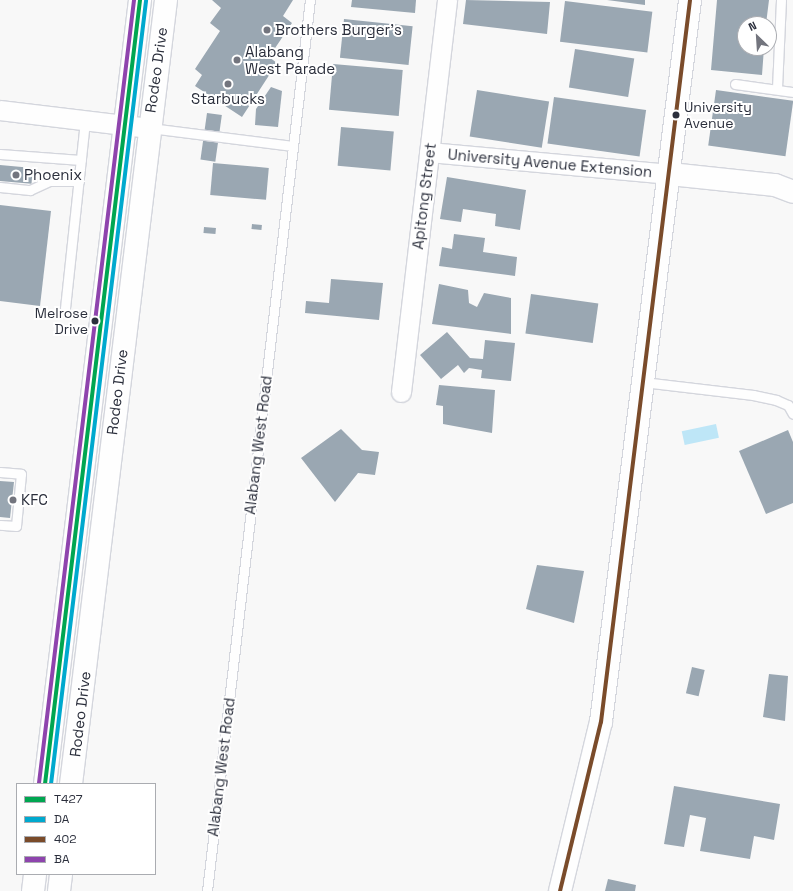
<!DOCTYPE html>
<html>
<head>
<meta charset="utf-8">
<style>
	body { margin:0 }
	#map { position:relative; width:793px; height:891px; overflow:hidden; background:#f8f8f8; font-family:"Space Grotesk",sans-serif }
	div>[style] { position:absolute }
	.water>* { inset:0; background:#bee6f7; transform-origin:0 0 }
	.building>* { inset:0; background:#9aa7b2; transform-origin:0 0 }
	.roads { filter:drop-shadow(1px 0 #d4d6dd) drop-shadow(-1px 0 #d4d6dd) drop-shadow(0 1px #d4d6dd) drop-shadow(0 -1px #d4d6dd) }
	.lane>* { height:9px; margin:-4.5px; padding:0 4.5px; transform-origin:4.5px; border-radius:4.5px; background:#fefefe }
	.street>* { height:19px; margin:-9.5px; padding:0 9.5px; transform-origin:9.5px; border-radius:9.5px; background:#fefefe }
	.secondary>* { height:22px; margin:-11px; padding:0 11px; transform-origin:11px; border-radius:11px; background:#fefefe }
	.primary>* { height:22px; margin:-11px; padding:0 11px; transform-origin:11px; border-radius:11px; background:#fefefe }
	.bus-1>* { height:4px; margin:-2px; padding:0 2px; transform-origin:2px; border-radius:2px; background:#00a651 }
	.bus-2>* { height:4px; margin:-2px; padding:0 2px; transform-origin:2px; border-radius:2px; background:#00a9ce }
	.bus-3>* { height:4px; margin:-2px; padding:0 2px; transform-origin:2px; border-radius:2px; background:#7a4b2a }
	.bus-4>* { height:4px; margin:-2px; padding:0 2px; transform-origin:2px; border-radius:2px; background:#8e44ad }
	.dots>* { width:11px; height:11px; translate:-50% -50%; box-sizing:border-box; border:2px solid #fff; border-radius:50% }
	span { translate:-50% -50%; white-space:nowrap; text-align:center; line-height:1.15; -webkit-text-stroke:4px #fff; paint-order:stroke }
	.bus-label { font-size:14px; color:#2b2f3c }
	.left { translate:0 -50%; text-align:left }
	.right { translate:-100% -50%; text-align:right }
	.poi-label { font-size:15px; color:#2b2f3c }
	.street-label { font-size:15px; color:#2b2f3c }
	.legend { position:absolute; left:16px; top:783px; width:140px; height:92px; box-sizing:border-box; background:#fff; border:1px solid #aaacb1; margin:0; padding:5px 7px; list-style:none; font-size:12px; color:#2b2f3c }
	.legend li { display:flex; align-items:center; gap:8px; height:20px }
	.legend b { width:20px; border:1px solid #aaacb1 }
	.north { position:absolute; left:737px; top:16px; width:40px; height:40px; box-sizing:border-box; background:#fff; border:1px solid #aaacb1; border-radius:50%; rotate:335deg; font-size:11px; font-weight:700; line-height:16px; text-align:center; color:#2b2f3c }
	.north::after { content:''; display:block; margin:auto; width:14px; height:18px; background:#73757e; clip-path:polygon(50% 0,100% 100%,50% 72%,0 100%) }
</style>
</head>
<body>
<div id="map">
	<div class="water">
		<div style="left:716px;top:424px;width:14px;height:35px;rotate:78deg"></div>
	</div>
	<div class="building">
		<div style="clip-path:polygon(212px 0,293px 0,283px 16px,292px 23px,269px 57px,277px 63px,242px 117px,195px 86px,202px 75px,195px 69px,220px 31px,210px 23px,221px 8px)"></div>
		<div style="clip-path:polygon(352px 0,416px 0,415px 13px,351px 7px)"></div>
		<div style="clip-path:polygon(466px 0,550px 2px,547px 34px,463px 24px)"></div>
		<div style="clip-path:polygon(607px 0,645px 0,645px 5px)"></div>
		<div style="clip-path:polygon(717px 0,769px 0,766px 24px,745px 24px,745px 48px,764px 48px,762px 75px,711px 70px)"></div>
		<div style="left:565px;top:1px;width:88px;height:41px;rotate:7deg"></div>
		<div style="left:344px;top:19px;width:69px;height:39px;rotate:6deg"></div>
		<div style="left:575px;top:49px;width:60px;height:39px;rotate:9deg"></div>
		<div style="left:333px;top:64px;width:70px;height:46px;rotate:5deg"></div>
		<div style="clip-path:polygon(271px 87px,282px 91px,278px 127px,255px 125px,256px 109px)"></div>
		<div style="left:477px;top:90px;width:73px;height:47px;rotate:9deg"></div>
		<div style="left:716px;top:90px;width:78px;height:56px;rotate:8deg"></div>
		<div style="left:554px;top:97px;width:93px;height:47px;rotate:8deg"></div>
		<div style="left:207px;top:113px;width:15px;height:47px;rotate:8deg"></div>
		<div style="left:341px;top:127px;width:53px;height:39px;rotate:5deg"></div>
		<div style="left:213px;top:163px;width:56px;height:32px;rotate:5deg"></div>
		<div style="left:0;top:165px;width:33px;height:16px;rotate:5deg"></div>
		<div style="clip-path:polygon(447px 177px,526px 190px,520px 230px,495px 226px,496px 214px,463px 209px,461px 222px,440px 219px)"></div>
		<div style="clip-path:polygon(0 205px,51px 211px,40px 306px,0 301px)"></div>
		<div style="left:252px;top:224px;width:10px;height:5px;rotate:6deg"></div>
		<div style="left:204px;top:227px;width:12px;height:6px;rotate:5deg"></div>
		<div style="clip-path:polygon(454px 234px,485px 238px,483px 252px,517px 257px,515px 276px,439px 266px,442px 247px,452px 249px)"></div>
		<div style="clip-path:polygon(331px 279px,383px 283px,379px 320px,305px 313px,306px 301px,329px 303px)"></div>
		<div style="clip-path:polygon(439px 284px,468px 290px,469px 303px,477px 307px,484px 293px,511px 298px,511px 334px,432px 324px)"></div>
		<div style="left:531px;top:294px;width:68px;height:40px;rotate:8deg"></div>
		<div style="clip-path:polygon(447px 332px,470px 358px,483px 359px,485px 340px,515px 343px,511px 381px,481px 378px,482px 370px,469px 368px,464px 373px,458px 365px,441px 379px,420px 355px)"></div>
		<div style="clip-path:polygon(439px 385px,495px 390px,492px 433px,443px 424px,443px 406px,436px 405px)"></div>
		<div style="clip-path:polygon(341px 429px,362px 450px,379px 452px,375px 475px,358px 473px,335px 502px,301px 458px)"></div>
		<div style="clip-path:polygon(788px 430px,793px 442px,793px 503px,766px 514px,739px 451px)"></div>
		<div style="clip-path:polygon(0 481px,14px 482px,10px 518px,0 517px)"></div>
		<div style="clip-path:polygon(537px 565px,584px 571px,574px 623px,526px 609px)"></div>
		<div style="left:692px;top:667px;width:13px;height:27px;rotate:13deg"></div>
		<div style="clip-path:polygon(769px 674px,788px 676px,785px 721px,763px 717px)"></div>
		<div style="clip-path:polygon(674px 786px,780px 804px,774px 840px,754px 836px,750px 859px,700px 851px,706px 818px,690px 815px,684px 847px,664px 844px)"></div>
		<div style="clip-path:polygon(608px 879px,636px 885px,635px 891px,605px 891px)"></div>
	</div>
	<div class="roads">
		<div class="lane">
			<div style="left:735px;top:84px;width:59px;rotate:7.9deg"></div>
			<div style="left:777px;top:88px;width:88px;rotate:-87.4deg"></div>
			<div style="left:150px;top:128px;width:144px;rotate:7.2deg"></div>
			<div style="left:0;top:154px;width:81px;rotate:4.2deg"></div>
			<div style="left:0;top:187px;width:30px;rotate:6deg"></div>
			<div style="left:30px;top:190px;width:21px;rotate:-25deg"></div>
			<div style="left:49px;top:181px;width:30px"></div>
			<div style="left:65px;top:308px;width:187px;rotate:-83.9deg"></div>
			<div style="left:643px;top:382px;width:111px;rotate:6.7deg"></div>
			<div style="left:753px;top:395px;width:24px;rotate:12deg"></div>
			<div style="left:776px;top:400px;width:13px;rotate:23deg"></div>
			<div style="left:788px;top:405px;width:10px;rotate:61deg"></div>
			<div style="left:0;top:472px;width:21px;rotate:5deg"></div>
			<div style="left:21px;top:474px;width:52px;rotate:95.5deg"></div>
			<div style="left:16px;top:526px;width:16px;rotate:-176deg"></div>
			<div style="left:207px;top:891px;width:897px;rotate:-83.41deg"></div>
		</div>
		<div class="street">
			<div style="left:0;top:110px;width:149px;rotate:6.9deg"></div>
			<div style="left:429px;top:152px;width:242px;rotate:5.2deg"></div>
			<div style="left:401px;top:392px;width:395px;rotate:-83.3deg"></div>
		</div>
		<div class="secondary">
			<div style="left:670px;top:174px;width:106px;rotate:6deg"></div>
			<div style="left:775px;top:185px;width:19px;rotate:21deg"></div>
			<div style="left:560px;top:891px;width:174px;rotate:-76.4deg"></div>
			<div style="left:601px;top:722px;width:727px;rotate:-82.97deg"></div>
		</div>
		<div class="primary">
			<div style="left:45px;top:784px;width:790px;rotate:-83.09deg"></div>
			<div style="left:71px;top:784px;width:790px;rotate:-83.09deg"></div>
			<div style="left:33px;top:891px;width:17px;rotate:-83deg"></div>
			<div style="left:59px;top:891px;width:17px;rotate:-83deg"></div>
		</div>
	</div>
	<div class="bus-1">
		<div style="left:45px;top:784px;width:790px;rotate:-83.09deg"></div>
	</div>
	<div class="bus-2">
		<div style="left:51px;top:784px;width:789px;rotate:-83.08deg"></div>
	</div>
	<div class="bus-3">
		<div style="left:560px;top:891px;width:174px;rotate:-76.4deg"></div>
		<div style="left:601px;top:722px;width:727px;rotate:-82.97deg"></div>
	</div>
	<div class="bus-4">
		<div style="left:39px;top:783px;width:789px;rotate:-83.08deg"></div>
	</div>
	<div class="dots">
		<div style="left:267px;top:30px;background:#73757e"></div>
		<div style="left:237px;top:60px;background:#73757e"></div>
		<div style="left:228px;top:84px;background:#73757e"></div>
		<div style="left:676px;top:115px;background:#2b2f3c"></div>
		<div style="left:16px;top:175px;background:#73757e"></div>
		<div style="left:95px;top:321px;background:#2b2f3c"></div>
		<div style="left:13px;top:500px;background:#73757e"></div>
	</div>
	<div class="bus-label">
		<span class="left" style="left:684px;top:115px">University<br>Avenue</span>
		<span class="right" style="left:88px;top:321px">Melrose<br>Drive</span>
	</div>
	<div class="poi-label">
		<span class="left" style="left:275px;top:30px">Brothers Burger's</span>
		<span class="left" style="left:245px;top:60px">Alabang<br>West Parade</span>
		<span style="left:228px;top:99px">Starbucks</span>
		<span class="left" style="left:24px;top:175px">Phoenix</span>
		<span class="left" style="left:21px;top:500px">KFC</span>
	</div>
	<div class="street-label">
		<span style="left:156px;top:70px;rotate:-82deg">Rodeo Drive</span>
		<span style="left:550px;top:163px;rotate:5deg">University Avenue Extension</span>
		<span style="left:424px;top:196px;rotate:-83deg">Apitong Street</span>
		<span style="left:117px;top:392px;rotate:-83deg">Rodeo Drive</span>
		<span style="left:258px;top:445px;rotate:-83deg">Alabang West Road</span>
		<span style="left:80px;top:714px;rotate:-83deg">Rodeo Drive</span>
		<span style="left:221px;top:767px;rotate:-83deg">Alabang West Road</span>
	</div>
	<ul class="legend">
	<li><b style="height:5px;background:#00a651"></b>T427</li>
	<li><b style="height:5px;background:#00a9ce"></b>DA</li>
	<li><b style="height:5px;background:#7a4b2a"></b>402</li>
	<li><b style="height:5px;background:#8e44ad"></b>BA</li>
	</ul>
	<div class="north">N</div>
</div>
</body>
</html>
